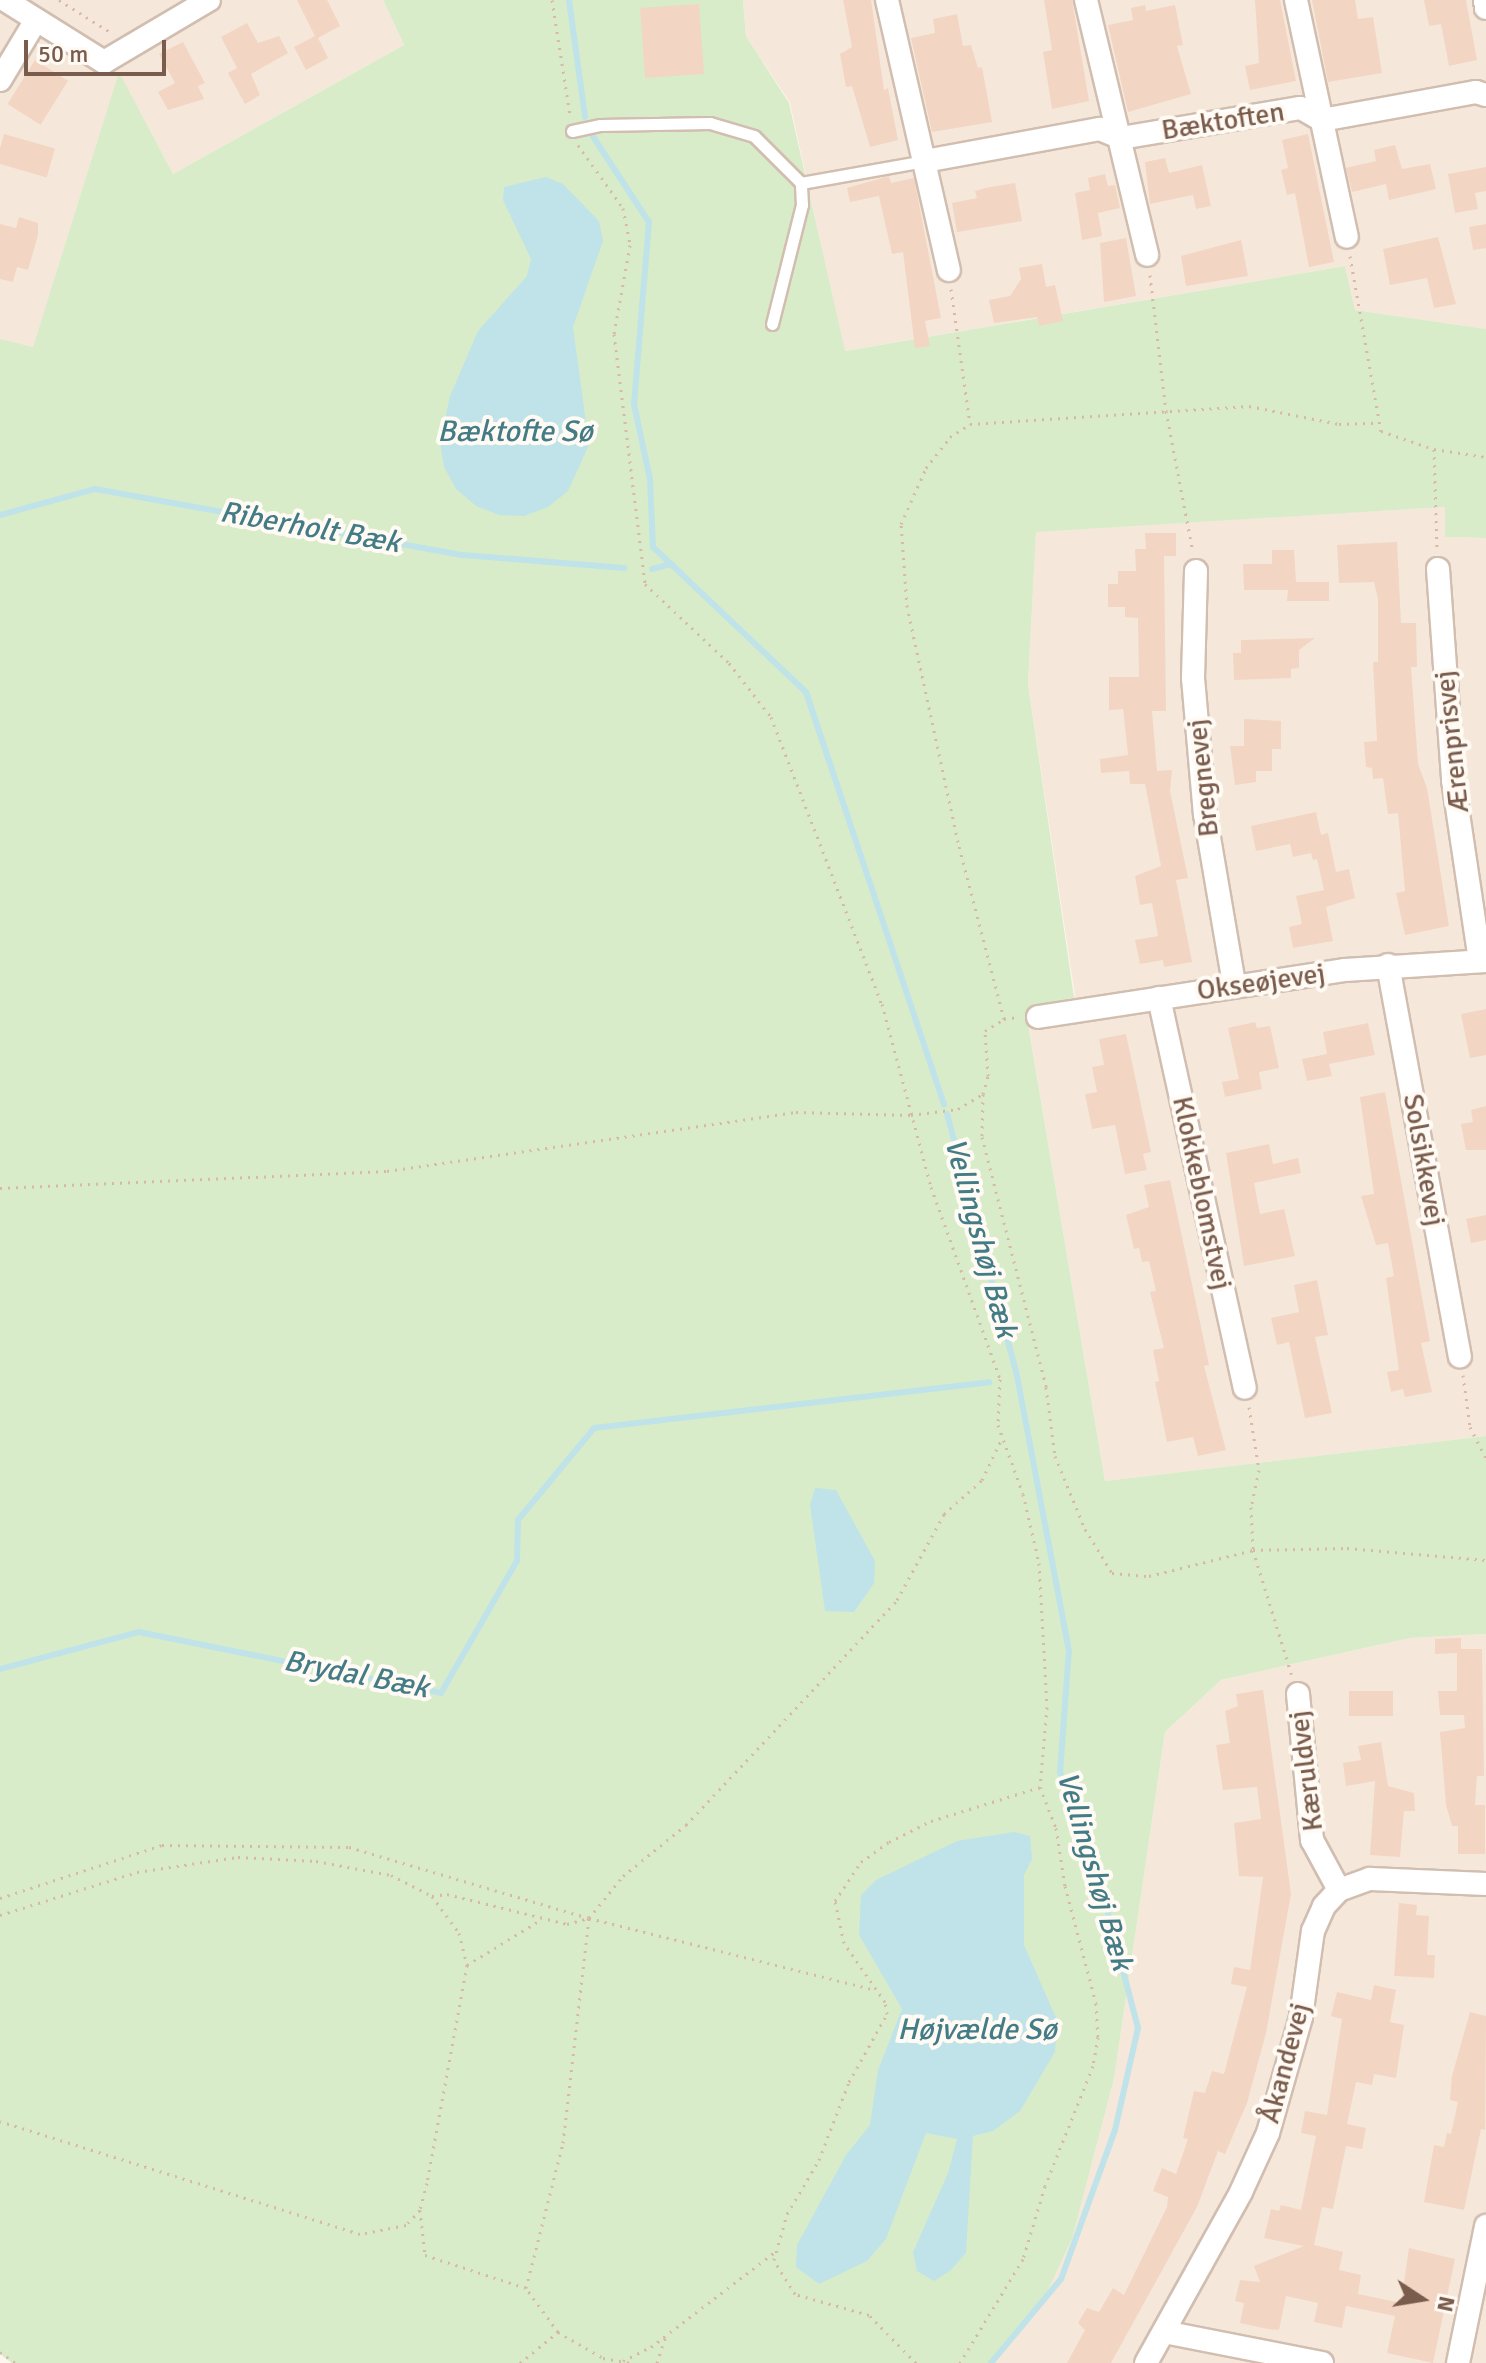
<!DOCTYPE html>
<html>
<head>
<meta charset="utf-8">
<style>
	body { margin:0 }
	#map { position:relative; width:1486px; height:2363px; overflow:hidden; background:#fdf6ec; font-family:Signika,sans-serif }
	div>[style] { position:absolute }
	.residential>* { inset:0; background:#f5e8da }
	.green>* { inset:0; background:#d8ecc9 }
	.water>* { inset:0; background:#bfe3e8 }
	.stream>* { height:6px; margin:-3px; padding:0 3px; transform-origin:3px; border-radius:3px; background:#bfe3e8 }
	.building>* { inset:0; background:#f3d5c3; transform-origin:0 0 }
	.path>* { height:3px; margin-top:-1.5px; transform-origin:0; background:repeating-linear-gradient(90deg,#d9b8a5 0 2px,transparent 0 8px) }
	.roads { filter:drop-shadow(2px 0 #d1beb0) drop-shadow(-2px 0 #d1beb0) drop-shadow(0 2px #d1beb0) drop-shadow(0 -2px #d1beb0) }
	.lane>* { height:11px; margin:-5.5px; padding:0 5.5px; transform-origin:5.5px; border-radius:5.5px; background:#fff }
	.street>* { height:22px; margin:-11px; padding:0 11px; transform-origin:11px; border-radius:11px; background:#fff }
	span { translate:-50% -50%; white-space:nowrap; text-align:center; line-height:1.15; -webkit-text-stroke:8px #fffaf3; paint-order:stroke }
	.street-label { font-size:28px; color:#7a5c4d }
	.water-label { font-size:30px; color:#437c86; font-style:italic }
	.north { position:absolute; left:1382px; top:2259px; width:80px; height:80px; -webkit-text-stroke:6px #fffaf3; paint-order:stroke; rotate:102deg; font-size:22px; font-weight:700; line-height:32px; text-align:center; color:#7a5c4d }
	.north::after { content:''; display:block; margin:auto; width:28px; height:36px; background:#7a5c4d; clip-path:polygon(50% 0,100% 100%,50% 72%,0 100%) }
	.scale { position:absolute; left:24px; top:40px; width:142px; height:36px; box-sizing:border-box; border:4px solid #7a5c4d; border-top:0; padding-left:10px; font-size:24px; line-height:28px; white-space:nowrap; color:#7a5c4d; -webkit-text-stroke:6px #fffaf3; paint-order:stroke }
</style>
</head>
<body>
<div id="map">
	<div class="residential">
		<div style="clip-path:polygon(0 0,383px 0,404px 45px,173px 174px,119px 73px,33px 348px,0 339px)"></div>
		<div style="clip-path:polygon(743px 0,1486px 0,1486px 329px,1355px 310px,1345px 266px,844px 351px,790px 103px,746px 36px)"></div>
		<div style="clip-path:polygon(1445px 507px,1446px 537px,1486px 538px,1486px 1436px,1105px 1481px,1026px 1011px,1075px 996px,1028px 684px,1036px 531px)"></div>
		<div style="clip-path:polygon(1486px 1634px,1486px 2363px,988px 2363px,1042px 2303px,1072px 2239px,1114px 2079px,1165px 1732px,1221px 1680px,1410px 1638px)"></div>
	</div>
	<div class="green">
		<div style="clip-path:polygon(383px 0,743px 0,746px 36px,789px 103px,845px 351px,1345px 266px,1355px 310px,1486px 329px,1486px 538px,1445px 537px,1445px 507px,1036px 532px,1028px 684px,1074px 997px,1026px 1012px,1105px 1481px,1486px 1436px,1486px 1634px,1410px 1638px,1221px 1680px,1165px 1732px,1114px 2079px,1072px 2239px,1042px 2303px,988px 2363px,12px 2363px,0 2354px,0 339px,33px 347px,119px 72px,173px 174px,404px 45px)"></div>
	</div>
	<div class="water">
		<div style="clip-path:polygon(546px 177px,563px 184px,599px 221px,603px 241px,573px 327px,589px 445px,568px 491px,548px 507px,524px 516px,499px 515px,476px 506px,456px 489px,444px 467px,440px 442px,450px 396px,478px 331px,527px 276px,531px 259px,503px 200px,504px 187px)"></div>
		<div style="clip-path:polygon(815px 1488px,836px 1490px,875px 1561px,874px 1583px,854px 1612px,825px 1611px,810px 1505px)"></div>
		<div style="clip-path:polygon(1014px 1832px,1030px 1836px,1032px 1859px,1024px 1875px,1024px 1945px,1057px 2020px,1055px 2052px,1020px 2111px,993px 2131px,973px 2136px,966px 2253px,950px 2271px,934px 2281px,917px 2271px,913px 2252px,948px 2173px,957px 2139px,926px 2133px,886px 2239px,867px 2261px,819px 2284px,796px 2267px,797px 2245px,846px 2155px,870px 2125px,878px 2070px,902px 2009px,859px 1935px,861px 1895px,876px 1880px,957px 1841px)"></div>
	</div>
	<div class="stream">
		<div style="left:569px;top:0;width:118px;rotate:82.2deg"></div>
		<div style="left:592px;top:135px;width:104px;rotate:56.8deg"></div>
		<div style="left:649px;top:222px;width:183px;rotate:94.7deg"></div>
		<div style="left:634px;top:404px;width:77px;rotate:78deg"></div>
		<div style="left:650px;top:479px;width:68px;rotate:87.5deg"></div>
		<div style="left:653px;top:547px;width:211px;rotate:43.5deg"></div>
		<div style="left:806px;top:692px;width:435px;rotate:71.5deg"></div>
		<div style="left:0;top:515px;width:98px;rotate:-15.3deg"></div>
		<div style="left:95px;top:489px;width:374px;rotate:10.2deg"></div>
		<div style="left:463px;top:555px;width:162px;rotate:4.6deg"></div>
		<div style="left:652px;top:569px;width:20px;rotate:-15deg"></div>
		<div style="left:947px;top:1114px;width:271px;rotate:75deg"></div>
		<div style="left:1017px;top:1376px;width:279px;rotate:79.3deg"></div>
		<div style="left:1069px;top:1650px;width:122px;rotate:94.2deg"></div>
		<div style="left:1060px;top:1772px;width:121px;rotate:70.2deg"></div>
		<div style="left:1101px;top:1886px;width:147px;rotate:75.4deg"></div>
		<div style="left:1138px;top:2028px;width:105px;rotate:102.7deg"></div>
		<div style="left:1115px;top:2130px;width:158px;rotate:109.9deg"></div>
		<div style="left:1061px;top:2279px;width:109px;rotate:129.8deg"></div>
		<div style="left:0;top:1669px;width:144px;rotate:-14.9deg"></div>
		<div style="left:139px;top:1632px;width:308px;rotate:11.4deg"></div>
		<div style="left:441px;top:1693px;width:152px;rotate:-60.1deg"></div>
		<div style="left:517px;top:1561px;width:41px;rotate:-88.6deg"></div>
		<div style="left:518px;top:1520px;width:119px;rotate:-50.4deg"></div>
		<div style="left:594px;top:1428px;width:398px;rotate:-6.6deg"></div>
	</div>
	<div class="building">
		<div style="clip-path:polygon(297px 0,327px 0,340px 26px,318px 38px,328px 58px,306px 70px,294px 47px,315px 36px)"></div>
		<div style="clip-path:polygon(843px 0,871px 0,884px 90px,888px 88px,898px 140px,870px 147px,852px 86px,846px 87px,840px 54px,852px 47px)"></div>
		<div style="clip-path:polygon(1044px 0,1072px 0,1089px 101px,1052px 109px,1043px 52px,1052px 50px)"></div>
		<div style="clip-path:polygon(1255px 0,1280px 0,1296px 81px,1250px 90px,1245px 66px,1259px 63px)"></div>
		<div style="clip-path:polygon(1312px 0,1355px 0,1358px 19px,1373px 17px,1382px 73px,1328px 82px)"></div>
		<div style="clip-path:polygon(1424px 0,1466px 0,1477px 60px,1449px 66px,1441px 24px,1429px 26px)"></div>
		<div style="left:699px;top:4px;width:70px;height:59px;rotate:86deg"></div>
		<div style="clip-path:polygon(1145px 5px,1146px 11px,1175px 5px,1183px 45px,1177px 46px,1191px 94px,1128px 112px,1108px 25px,1133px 20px,1131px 8px)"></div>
		<div style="clip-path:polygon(957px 14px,963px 46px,971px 45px,978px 68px,982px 67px,992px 122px,932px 132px,911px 38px,935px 33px,933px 19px)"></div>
		<div style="clip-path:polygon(247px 23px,258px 43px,279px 36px,288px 53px,251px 74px,260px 95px,245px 104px,228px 73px,237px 68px,221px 37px)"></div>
		<div style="clip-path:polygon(183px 42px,205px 83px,198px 86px,204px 99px,168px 110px,158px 92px,175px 83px,159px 54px)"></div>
		<div style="left:35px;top:60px;width:39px;height:52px;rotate:32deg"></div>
		<div style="left:4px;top:134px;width:53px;height:30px;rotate:16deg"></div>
		<div style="clip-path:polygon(1308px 134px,1334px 262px,1309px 267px,1295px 193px,1287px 195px,1281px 170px,1288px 168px,1282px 140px)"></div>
		<div style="clip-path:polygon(1395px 145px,1402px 169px,1430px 164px,1436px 189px,1389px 200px,1386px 184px,1352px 192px,1346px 168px,1376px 161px,1374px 150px)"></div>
		<div style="clip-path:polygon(1165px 158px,1169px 173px,1202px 165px,1211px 206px,1196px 209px,1193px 195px,1150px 204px,1145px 162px)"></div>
		<div style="clip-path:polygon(1486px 167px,1486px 191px,1475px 193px,1478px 209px,1455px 213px,1448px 174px)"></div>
		<div style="clip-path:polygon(1105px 174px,1108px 186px,1115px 185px,1120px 208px,1098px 213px,1102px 236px,1082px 240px,1075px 193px,1090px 190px,1088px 178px)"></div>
		<div style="clip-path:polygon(889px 176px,891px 183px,914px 178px,941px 318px,925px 321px,930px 346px,915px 348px,903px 252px,892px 254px,879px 196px,850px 202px,847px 188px)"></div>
		<div style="clip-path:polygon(1015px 183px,1022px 221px,957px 232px,952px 203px,977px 198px,975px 191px,985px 188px)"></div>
		<div style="clip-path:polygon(19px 217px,38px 223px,38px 235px,28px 270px,17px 267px,13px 282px,0 279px,0 224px,16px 228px)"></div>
		<div style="clip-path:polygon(1486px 224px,1486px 248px,1473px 250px,1469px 227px)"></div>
		<div style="clip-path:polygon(1438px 237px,1456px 304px,1434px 308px,1427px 278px,1390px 285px,1383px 249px)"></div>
		<div style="clip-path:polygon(1126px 238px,1136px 296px,1104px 302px,1100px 243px)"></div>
		<div style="clip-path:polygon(1241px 240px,1248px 276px,1186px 286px,1181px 256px)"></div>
		<div style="clip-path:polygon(1042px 264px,1046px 287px,1055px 285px,1063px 321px,1039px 326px,1037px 317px,994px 323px,989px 300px,1010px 296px,1021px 279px,1019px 268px)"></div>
		<div style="clip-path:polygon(1145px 533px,1176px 533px,1176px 556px,1164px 556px,1166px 711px,1152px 711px,1157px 771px,1172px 770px,1170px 791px,1188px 878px,1176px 880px,1192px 962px,1164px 967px,1163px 960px,1140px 964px,1135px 940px,1158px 936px,1152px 903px,1140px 905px,1135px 876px,1161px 866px,1145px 784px,1130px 784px,1129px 771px,1101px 773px,1100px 759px,1128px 755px,1123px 709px,1109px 710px,1109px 677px,1139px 677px,1138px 618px,1125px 617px,1125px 607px,1108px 607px,1108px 584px,1118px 584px,1118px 571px,1136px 571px,1135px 549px,1146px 549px)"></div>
		<div style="clip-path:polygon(1397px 542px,1401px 623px,1416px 623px,1417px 667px,1411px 667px,1418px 764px,1427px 788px,1449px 926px,1405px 935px,1396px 893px,1405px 891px,1398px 813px,1388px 814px,1383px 778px,1373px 779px,1372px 768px,1366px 767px,1364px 742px,1377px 741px,1373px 662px,1378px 662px,1378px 599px,1374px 582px,1339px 583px,1337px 545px)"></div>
		<div style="clip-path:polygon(1272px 550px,1294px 550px,1296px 582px,1329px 582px,1329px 601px,1287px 601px,1288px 590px,1244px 590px,1243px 564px,1272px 564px)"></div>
		<div style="clip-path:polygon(1315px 638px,1299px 650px,1299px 668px,1291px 669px,1291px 678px,1234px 680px,1233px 653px,1241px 653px,1241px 640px)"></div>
		<div style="clip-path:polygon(1244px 719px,1281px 721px,1281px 749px,1272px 749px,1272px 771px,1256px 771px,1256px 782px,1235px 785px,1230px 746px,1244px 746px)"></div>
		<div style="clip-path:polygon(1316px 812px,1321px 835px,1328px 833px,1336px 872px,1349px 869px,1355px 898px,1326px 907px,1333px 941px,1293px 948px,1289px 927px,1302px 924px,1296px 896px,1324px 890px,1317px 859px,1313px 860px,1311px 853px,1293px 857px,1290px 844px,1256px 851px,1251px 826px)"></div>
		<div style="clip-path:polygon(1486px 1009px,1486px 1055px,1470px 1058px,1461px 1014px)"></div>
		<div style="clip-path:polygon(1255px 1022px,1257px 1028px,1270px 1026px,1279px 1068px,1259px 1072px,1262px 1089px,1225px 1097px,1222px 1082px,1239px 1079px,1228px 1028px)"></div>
		<div style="clip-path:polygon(1368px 1023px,1375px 1055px,1329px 1064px,1332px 1076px,1307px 1081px,1302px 1059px,1327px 1054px,1323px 1032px)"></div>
		<div style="clip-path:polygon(1126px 1034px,1151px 1152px,1143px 1154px,1147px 1170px,1125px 1174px,1115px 1125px,1092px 1129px,1085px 1094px,1097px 1092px,1092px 1067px,1104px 1065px,1099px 1039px)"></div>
		<div style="clip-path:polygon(1385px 1092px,1430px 1341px,1421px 1343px,1432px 1392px,1405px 1397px,1403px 1389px,1391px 1392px,1387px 1372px,1399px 1370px,1386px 1278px,1394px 1276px,1388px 1243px,1376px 1245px,1361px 1196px,1374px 1194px,1360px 1097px)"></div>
		<div style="clip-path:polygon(1486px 1106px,1486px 1150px,1466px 1150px,1461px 1124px,1473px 1122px,1471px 1110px)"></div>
		<div style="clip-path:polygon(1269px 1144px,1273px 1164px,1298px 1158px,1301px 1173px,1254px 1183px,1260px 1214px,1284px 1209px,1295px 1256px,1244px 1266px,1226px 1153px)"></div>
		<div style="clip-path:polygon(1170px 1180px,1209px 1365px,1204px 1366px,1226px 1450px,1198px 1456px,1193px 1437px,1167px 1442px,1155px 1382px,1159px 1381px,1153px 1350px,1164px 1348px,1150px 1292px,1156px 1291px,1149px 1261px,1142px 1262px,1139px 1248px,1134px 1249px,1126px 1215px,1149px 1207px,1144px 1185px)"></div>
		<div style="clip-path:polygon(1486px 1215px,1486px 1240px,1471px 1243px,1466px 1219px)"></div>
		<div style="clip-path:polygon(1317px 1280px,1328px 1335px,1315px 1337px,1332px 1413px,1305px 1418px,1289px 1342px,1277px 1345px,1271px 1318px,1299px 1312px,1294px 1285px)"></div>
		<div style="clip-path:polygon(1461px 1638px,1461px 1649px,1482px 1649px,1484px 1776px,1477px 1776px,1475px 1805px,1485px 1805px,1485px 1854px,1458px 1854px,1458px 1826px,1452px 1826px,1446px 1805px,1440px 1732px,1465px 1728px,1464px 1715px,1440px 1715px,1438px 1691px,1457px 1691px,1457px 1653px,1435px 1654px,1435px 1639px)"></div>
		<div style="clip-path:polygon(1263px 1690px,1291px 1894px,1266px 2033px,1247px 2103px,1225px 2154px,1218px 2151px,1197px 2207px,1111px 2363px,1067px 2363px,1085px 2330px,1078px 2323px,1087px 2308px,1099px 2312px,1113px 2288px,1124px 2295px,1167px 2207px,1168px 2197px,1153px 2191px,1162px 2168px,1176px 2174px,1188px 2139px,1183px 2138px,1194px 2091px,1205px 2093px,1212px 2071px,1224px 2074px,1247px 1987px,1231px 1984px,1234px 1967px,1250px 1970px,1263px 1877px,1239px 1876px,1234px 1823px,1261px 1819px,1257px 1787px,1223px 1790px,1216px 1745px,1230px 1743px,1225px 1711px,1238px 1706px,1236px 1694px)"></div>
		<div style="left:1393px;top:1691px;width:25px;height:44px;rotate:90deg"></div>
		<div style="clip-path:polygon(1381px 1742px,1388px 1786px,1414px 1793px,1415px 1811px,1404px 1811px,1400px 1857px,1370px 1855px,1375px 1781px,1346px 1786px,1343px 1763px,1361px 1760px,1358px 1746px)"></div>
		<div style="clip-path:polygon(1399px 1903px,1417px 1905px,1416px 1915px,1429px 1916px,1427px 1955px,1435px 1955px,1434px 1978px,1394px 1976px)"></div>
		<div style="clip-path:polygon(1374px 1985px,1396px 1990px,1390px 2022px,1404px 2025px,1396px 2078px,1374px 2074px,1372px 2085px,1356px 2082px,1347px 2124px,1366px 2128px,1362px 2149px,1346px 2146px,1333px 2209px,1322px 2207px,1314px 2245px,1343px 2252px,1339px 2270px,1361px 2275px,1358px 2294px,1401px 2303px,1409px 2248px,1455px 2259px,1433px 2363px,1387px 2353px,1395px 2316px,1346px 2306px,1342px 2328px,1314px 2322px,1318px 2303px,1286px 2296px,1279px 2330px,1268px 2329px,1240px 2323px,1244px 2303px,1235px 2301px,1240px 2280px,1260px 2282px,1254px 2266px,1304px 2246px,1264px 2238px,1271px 2209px,1279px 2211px,1281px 2205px,1301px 2210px,1316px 2136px,1301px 2133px,1305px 2111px,1327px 2115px,1342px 2019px,1331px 2016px,1337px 1992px,1371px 2000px)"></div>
		<div style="clip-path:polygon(1470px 2012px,1486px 2016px,1485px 2130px,1481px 2129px,1464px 2210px,1424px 2202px,1434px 2145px,1444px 2147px,1447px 2133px,1451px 2134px,1458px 2102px,1450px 2100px,1452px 2076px)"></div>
	</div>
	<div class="path">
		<div style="left:59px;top:0;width:64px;rotate:32.2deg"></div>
		<div style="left:552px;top:0;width:116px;rotate:81.1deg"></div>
		<div style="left:578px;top:145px;width:77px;rotate:54.5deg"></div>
		<div style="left:623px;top:208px;width:38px;rotate:79deg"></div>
		<div style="left:630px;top:245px;width:90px;rotate:100.2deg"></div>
		<div style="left:614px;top:334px;width:252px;rotate:82.9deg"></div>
		<div style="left:645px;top:584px;width:115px;rotate:43.2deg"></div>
		<div style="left:729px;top:663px;width:68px;rotate:52.1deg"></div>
		<div style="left:771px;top:717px;width:308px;rotate:68.9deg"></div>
		<div style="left:882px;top:1004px;width:189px;rotate:75deg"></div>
		<div style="left:931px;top:1187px;width:204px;rotate:70.2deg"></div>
		<div style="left:1000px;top:1379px;width:46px;rotate:92.5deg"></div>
		<div style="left:998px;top:1425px;width:73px;rotate:70.1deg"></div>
		<div style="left:1023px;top:1494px;width:71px;rotate:76.9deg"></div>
		<div style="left:1039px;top:1563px;width:144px;rotate:86.8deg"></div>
		<div style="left:1047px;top:1707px;width:80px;rotate:95deg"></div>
		<div style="left:1350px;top:256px;width:178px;rotate:80deg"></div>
		<div style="left:1381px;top:431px;width:56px;rotate:18.8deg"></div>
		<div style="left:1434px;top:449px;width:53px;rotate:8.7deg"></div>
		<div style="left:1150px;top:275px;width:137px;rotate:83.3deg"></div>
		<div style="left:1166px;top:411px;width:144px;rotate:79.2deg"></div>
		<div style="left:951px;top:289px;width:136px;rotate:82deg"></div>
		<div style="left:1434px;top:449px;width:100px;rotate:88.3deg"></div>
		<div style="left:1004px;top:1019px;width:183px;rotate:-104.6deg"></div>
		<div style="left:958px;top:842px;width:240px;rotate:-102.2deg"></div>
		<div style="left:907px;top:607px;width:83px;rotate:-94.1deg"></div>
		<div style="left:901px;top:524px;width:61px;rotate:-65.9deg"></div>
		<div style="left:926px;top:468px;width:39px;rotate:-52deg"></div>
		<div style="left:950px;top:437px;width:24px;rotate:-33deg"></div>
		<div style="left:970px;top:424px;width:280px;rotate:-3.7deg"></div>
		<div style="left:1249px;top:406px;width:92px;rotate:11.3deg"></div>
		<div style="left:1339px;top:424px;width:38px;rotate:-2deg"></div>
		<div style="left:983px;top:1094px;width:43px;rotate:91.3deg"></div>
		<div style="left:982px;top:1137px;width:258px;rotate:75.6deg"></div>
		<div style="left:1046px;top:1387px;width:70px;rotate:82.6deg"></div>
		<div style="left:1055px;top:1456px;width:79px;rotate:67.7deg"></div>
		<div style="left:1085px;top:1529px;width:52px;rotate:58.5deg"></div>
		<div style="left:1112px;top:1573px;width:37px;rotate:5deg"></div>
		<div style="left:1149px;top:1576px;width:107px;rotate:-14deg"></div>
		<div style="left:1253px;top:1550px;width:94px;rotate:-1.2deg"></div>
		<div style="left:1347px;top:1548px;width:140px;rotate:4.9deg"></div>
		<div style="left:0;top:1188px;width:387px;rotate:-2.5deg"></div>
		<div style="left:387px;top:1171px;width:413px;rotate:-8.2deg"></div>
		<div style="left:796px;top:1112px;width:115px;rotate:1.5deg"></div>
		<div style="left:911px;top:1115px;width:47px;rotate:-7.3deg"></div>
		<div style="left:958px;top:1109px;width:29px;rotate:-31deg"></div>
		<div style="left:983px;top:1094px;width:19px;rotate:-74deg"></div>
		<div style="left:988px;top:1076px;width:45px;rotate:-93.8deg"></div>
		<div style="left:985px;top:1031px;width:22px;rotate:-32deg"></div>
		<div style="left:1004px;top:1019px;width:14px;rotate:-8deg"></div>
		<div style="left:1463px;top:1375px;width:52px;rotate:82.3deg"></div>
		<div style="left:1470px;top:1427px;width:36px;rotate:63deg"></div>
		<div style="left:1249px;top:1407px;width:64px;rotate:81deg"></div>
		<div style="left:1259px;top:1470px;width:38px;rotate:102deg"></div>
		<div style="left:1251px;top:1507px;width:43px;rotate:87.3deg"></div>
		<div style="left:1253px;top:1550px;width:132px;rotate:72.8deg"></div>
		<div style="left:432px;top:1896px;width:15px;rotate:-8deg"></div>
		<div style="left:447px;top:1894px;width:124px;rotate:14deg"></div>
		<div style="left:567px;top:1924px;width:23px;rotate:-15deg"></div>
		<div style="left:589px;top:1918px;width:54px;rotate:-51deg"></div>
		<div style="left:623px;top:1876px;width:81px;rotate:-39deg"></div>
		<div style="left:686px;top:1825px;width:308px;rotate:-46.8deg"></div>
		<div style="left:897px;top:1600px;width:98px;rotate:-61.3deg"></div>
		<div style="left:944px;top:1514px;width:51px;rotate:-41.8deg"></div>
		<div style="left:982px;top:1480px;width:47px;rotate:-64.5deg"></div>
		<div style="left:0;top:1898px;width:170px;rotate:-18.1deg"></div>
		<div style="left:162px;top:1845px;width:187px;rotate:0.6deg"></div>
		<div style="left:349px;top:1847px;width:250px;rotate:16.5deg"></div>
		<div style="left:589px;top:1918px;width:295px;rotate:14.1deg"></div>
		<div style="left:0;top:1915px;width:144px;rotate:-17.4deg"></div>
		<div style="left:137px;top:1872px;width:102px;rotate:-8.4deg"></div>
		<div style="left:238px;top:1857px;width:78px;rotate:2.9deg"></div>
		<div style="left:316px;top:1861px;width:76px;rotate:10.6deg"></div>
		<div style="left:391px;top:1875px;width:46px;rotate:27.1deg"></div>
		<div style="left:432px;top:1896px;width:46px;rotate:53.9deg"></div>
		<div style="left:459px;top:1933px;width:33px;rotate:76deg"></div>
		<div style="left:467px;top:1965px;width:222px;rotate:100.4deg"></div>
		<div style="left:427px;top:2183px;width:28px;rotate:105deg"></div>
		<div style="left:420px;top:2210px;width:21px;rotate:133deg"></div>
		<div style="left:406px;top:2225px;width:47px;rotate:168.9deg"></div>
		<div style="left:360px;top:2234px;width:377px;rotate:-162.6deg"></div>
		<div style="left:467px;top:1965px;width:88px;rotate:-31.5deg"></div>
		<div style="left:420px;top:2210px;width:45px;rotate:83.7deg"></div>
		<div style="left:425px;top:2255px;width:106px;rotate:18.1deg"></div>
		<div style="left:558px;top:2332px;width:54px;rotate:-126deg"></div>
		<div style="left:526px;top:2288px;width:150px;rotate:-75.7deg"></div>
		<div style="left:563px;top:2143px;width:226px;rotate:-83.4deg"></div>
		<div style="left:0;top:2352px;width:19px;rotate:35deg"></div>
		<div style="left:623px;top:2361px;width:31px;rotate:-27deg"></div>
		<div style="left:651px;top:2347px;width:156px;rotate:-37.5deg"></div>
		<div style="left:520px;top:2363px;width:49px;rotate:-39.2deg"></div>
		<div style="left:558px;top:2332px;width:52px;rotate:30deg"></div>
		<div style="left:603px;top:2358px;width:28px;rotate:10deg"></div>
		<div style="left:657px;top:2363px;width:29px;rotate:-72deg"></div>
		<div style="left:916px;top:2363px;width:67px;rotate:-134.4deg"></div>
		<div style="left:869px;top:2315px;width:77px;rotate:-164.2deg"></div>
		<div style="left:795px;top:2294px;width:40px;rotate:-122deg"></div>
		<div style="left:774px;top:2260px;width:48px;rotate:-74.2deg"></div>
		<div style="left:787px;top:2214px;width:63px;rotate:-59.3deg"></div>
		<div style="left:819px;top:2160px;width:84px;rotate:-69deg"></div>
		<div style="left:849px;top:2082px;width:78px;rotate:-60.8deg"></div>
		<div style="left:887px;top:2014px;width:12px;rotate:-99deg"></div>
		<div style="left:885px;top:2002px;width:72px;rotate:-124.8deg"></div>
		<div style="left:844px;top:1943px;width:43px;rotate:-102.1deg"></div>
		<div style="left:835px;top:1901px;width:47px;rotate:-56.3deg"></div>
		<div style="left:861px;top:1862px;width:34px;rotate:-36deg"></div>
		<div style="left:889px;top:1842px;width:47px;rotate:-26.6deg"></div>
		<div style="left:931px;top:1821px;width:114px;rotate:-17.3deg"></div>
		<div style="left:1040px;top:1787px;width:44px;rotate:68.7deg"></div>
		<div style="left:1056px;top:1828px;width:59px;rotate:81.2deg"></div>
		<div style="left:1065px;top:1886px;width:121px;rotate:75.2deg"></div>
		<div style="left:1096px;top:2003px;width:34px;rotate:87deg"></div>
		<div style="left:1098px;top:2037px;width:29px;rotate:100deg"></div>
		<div style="left:1093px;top:2066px;width:129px;rotate:111.8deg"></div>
		<div style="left:1045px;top:2186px;width:76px;rotate:106.8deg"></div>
		<div style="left:1023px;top:2259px;width:122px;rotate:121.2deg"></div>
	</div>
	<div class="roads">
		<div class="lane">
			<div style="left:572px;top:131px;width:29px;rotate:-12deg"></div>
			<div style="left:600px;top:125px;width:110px;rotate:-1deg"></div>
			<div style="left:710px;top:123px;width:46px;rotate:16.5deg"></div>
			<div style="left:754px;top:136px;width:66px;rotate:45deg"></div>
			<div style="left:801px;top:183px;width:126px;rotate:-10.1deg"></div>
			<div style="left:772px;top:324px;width:123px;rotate:-75.9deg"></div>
			<div style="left:802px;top:205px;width:22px;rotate:-93deg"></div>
		</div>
		<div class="street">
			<div style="left:5px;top:0;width:117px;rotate:32.1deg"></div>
			<div style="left:104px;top:62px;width:122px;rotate:-30.6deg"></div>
			<div style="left:887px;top:0;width:277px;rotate:77.1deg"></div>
			<div style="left:1086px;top:0;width:262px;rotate:76.5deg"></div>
			<div style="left:1296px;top:0;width:242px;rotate:77.9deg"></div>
			<div style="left:1485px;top:0;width:8px;rotate:83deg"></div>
			<div style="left:0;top:80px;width:70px;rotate:-59deg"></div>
			<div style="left:925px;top:161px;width:178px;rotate:-10.4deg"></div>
			<div style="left:1100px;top:129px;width:23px;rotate:23deg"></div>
			<div style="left:1121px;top:138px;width:182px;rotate:-9.5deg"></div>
			<div style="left:1301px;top:108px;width:24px;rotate:30deg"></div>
			<div style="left:1322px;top:120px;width:157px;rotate:-10.3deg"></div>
			<div style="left:1476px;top:92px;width:10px;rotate:17deg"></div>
			<div style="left:1438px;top:569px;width:212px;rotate:85.9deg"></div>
			<div style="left:1453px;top:780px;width:183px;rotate:81.5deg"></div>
			<div style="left:1196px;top:571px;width:107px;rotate:91.6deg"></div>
			<div style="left:1193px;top:678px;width:137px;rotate:85deg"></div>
			<div style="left:1205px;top:814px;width:172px;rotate:80.3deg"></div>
			<div style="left:1388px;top:965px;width:398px;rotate:79.6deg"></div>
			<div style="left:1159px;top:998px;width:399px;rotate:77.6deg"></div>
			<div style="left:1038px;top:1017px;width:311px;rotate:-8.7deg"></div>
			<div style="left:1345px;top:970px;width:141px;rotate:-3.7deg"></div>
			<div style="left:1298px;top:1694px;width:147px;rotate:84.5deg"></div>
			<div style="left:1312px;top:1840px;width:57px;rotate:61.6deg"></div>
			<div style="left:1164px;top:2332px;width:161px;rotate:11.1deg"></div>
			<div style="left:1146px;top:2363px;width:196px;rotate:-60.9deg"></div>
			<div style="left:1241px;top:2192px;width:65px;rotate:-65.4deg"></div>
			<div style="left:1268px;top:2133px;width:121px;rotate:-74.1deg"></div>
			<div style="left:1301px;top:2017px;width:87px;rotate:-82.1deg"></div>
			<div style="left:1313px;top:1931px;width:27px;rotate:-66deg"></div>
			<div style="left:1324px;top:1906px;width:22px;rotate:-47deg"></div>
			<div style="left:1339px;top:1890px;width:33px;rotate:-20deg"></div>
			<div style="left:1370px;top:1879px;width:116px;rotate:2.5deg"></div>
			<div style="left:1458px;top:2363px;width:140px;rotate:-78.4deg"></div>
		</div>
	</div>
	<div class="street-label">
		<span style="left:1223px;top:121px;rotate:-9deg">Bæktoften</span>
		<span style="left:1452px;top:742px;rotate:-96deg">Ærenprisvej</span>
		<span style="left:1203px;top:778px;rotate:-96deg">Bregnevej</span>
		<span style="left:1261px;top:982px;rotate:-8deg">Okseøjevej</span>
		<span style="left:1424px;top:1160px;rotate:80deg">Solsikkevej</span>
		<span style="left:1202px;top:1193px;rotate:78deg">Klokkeblomstvej</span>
		<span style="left:1306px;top:1771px;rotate:-97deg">Kæruldvej</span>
		<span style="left:1285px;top:2063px;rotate:-75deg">Åkandevej</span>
	</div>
	<div class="water-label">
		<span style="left:515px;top:432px">Bæktofte Sø</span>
		<span style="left:310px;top:528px;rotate:10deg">Riberholt Bæk</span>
		<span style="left:980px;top:1238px;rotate:75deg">Vellingshøj Bæk</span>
		<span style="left:356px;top:1675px;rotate:11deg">Brydal Bæk</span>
		<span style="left:1094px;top:1871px;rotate:74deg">Vellingshøj Bæk</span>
		<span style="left:977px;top:2030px">Højvælde Sø</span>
	</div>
	<div class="north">N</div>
	<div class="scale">50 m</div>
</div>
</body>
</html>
